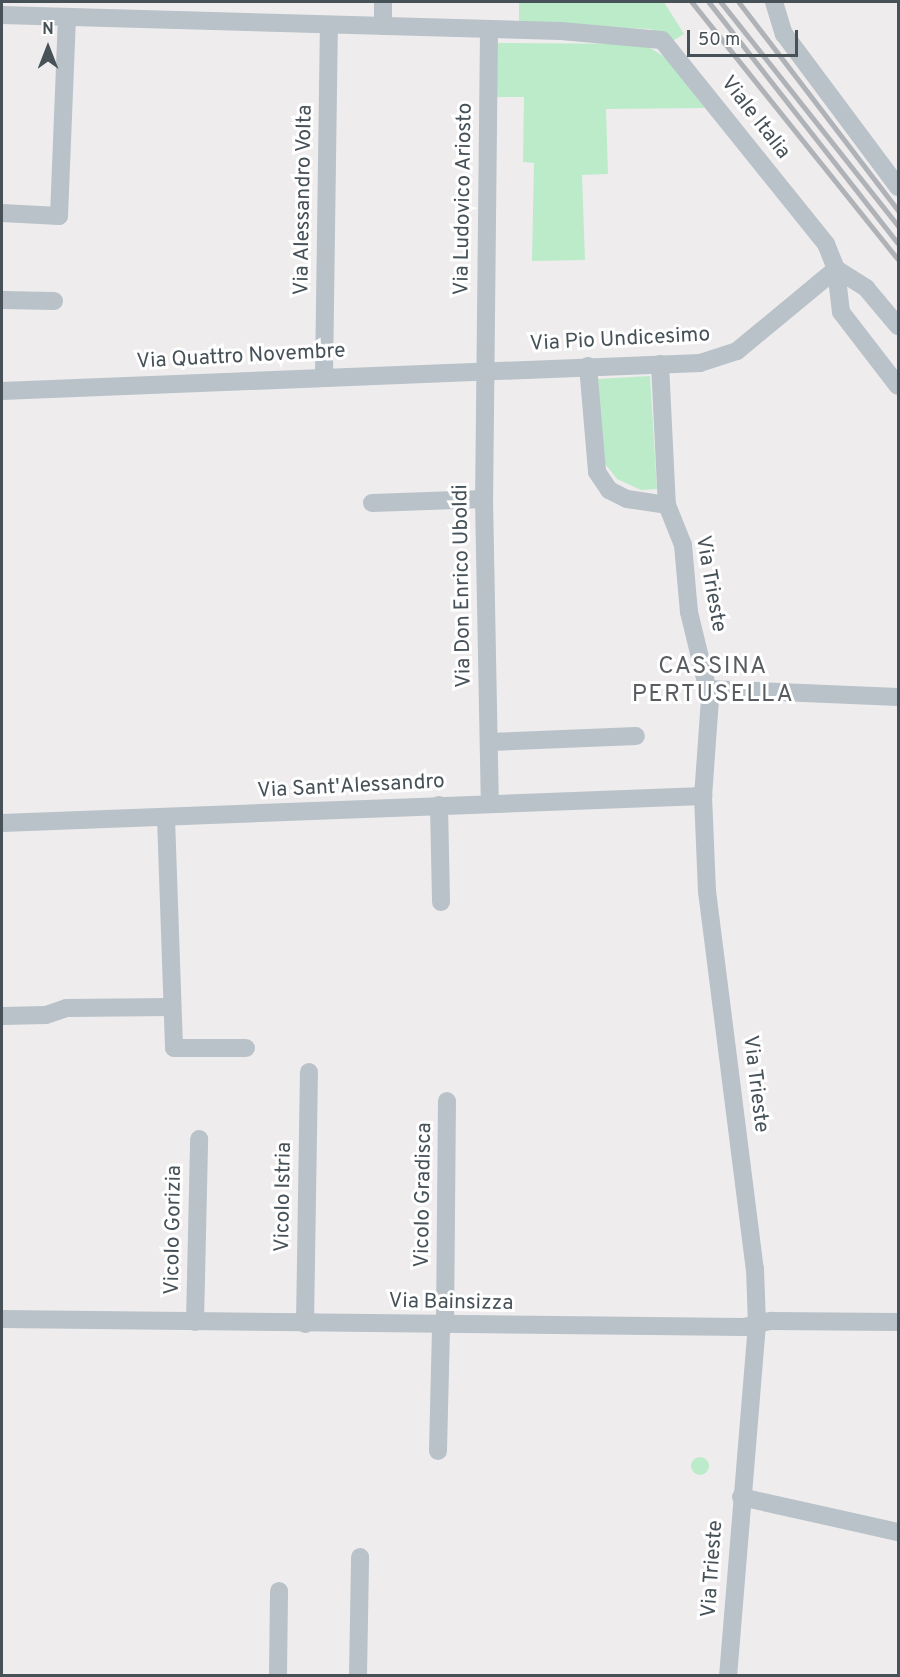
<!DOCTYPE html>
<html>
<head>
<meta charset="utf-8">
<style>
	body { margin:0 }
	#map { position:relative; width:900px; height:1677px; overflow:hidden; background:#efeced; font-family:Overpass,sans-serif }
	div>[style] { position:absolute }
	.green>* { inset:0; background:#bcebca }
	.round { border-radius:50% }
	.minor>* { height:18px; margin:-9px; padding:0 9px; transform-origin:9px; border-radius:9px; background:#b8c2c8 }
	.rail>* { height:4.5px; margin:-2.25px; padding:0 2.25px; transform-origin:2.25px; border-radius:2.25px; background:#afb2b6 }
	span { translate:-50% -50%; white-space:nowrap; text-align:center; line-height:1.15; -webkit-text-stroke:6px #fff; paint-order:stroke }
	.street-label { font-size:21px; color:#465158 }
	.quarter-label { font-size:24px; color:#595d61; letter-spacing:1.5px }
	.frame { position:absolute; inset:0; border:3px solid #465158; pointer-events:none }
	.north { position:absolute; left:18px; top:18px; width:60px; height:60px; -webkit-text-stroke:4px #fff; paint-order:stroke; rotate:0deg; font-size:16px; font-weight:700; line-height:24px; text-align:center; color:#465158 }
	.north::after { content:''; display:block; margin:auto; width:21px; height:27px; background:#465158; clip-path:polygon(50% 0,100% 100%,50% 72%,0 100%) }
	.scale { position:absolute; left:687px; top:30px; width:111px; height:27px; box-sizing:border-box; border:3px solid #465158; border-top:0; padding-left:8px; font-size:18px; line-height:21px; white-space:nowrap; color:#465158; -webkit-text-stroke:4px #fff; paint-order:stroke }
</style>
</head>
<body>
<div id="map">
	<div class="green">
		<div style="clip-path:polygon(519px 2px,664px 2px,684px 34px,671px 42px,651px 29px,519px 24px)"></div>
		<div style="clip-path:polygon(495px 43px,644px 44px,666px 58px,705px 108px,606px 109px,608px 174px,582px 175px,585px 260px,532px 261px,534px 163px,523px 162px,524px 97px,497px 97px)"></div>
		<div style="clip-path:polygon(650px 376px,657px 489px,641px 490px,617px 479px,602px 460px,597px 379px)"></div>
		<div class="round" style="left:691px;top:1457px;width:18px;height:18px"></div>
	</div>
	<div class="minor">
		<div style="left:774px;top:2px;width:34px;rotate:73deg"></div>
		<div style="left:784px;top:34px;width:191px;rotate:53.3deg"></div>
		<div style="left:2px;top:15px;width:559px;rotate:1.64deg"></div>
		<div style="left:561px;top:31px;width:101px;rotate:5.1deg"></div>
		<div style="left:662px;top:40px;width:262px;rotate:51.2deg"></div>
		<div style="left:826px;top:244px;width:27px;rotate:68deg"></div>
		<div style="left:836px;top:269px;width:43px;rotate:83.4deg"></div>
		<div style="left:841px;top:312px;width:93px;rotate:52.4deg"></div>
		<div style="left:383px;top:26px;width:24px;rotate:-90deg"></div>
		<div style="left:489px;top:30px;width:469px;rotate:90.6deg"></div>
		<div style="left:484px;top:499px;width:304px;rotate:88.9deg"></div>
		<div style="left:2px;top:213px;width:57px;rotate:3deg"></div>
		<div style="left:59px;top:216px;width:199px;rotate:-87.7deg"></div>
		<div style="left:836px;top:269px;width:36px;rotate:32deg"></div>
		<div style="left:866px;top:288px;width:50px;rotate:49.9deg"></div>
		<div style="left:2px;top:300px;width:52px;rotate:1.1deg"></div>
		<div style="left:660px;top:364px;width:141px;rotate:87.2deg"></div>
		<div style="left:667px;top:505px;width:43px;rotate:68.2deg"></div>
		<div style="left:683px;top:545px;width:67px;rotate:84.9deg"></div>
		<div style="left:689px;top:612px;width:89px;rotate:76.4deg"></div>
		<div style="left:710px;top:699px;width:97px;rotate:94.1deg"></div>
		<div style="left:703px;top:796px;width:95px;rotate:87.6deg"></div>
		<div style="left:707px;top:891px;width:381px;rotate:82.8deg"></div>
		<div style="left:755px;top:1269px;width:55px;rotate:87.9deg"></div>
		<div style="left:757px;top:1324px;width:353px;rotate:94.7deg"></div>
		<div style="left:588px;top:366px;width:106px;rotate:85.1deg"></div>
		<div style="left:597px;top:472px;width:22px;rotate:56deg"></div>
		<div style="left:609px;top:490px;width:20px;rotate:27deg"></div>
		<div style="left:627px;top:499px;width:40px;rotate:8.5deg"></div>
		<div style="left:324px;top:376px;width:351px;rotate:-89.2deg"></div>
		<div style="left:2px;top:391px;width:699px;rotate:-2.3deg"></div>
		<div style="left:700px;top:363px;width:39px;rotate:-18deg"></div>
		<div style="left:737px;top:351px;width:129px;rotate:-39.6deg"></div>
		<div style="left:372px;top:503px;width:112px;rotate:-2deg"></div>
		<div style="left:708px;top:689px;width:190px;rotate:2.4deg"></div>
		<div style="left:489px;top:742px;width:147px;rotate:-2.3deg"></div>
		<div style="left:439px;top:805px;width:97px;rotate:88.8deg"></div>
		<div style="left:166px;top:818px;width:230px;rotate:88deg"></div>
		<div style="left:174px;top:1048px;width:72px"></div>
		<div style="left:2px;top:823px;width:702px;rotate:-2.21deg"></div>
		<div style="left:2px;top:1016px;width:44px;rotate:-1.3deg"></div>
		<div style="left:46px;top:1015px;width:21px;rotate:-19deg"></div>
		<div style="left:66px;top:1008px;width:106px;rotate:-0.5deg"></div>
		<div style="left:2px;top:1319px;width:742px;rotate:0.62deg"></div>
		<div style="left:744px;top:1327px;width:28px;rotate:-13deg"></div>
		<div style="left:771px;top:1321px;width:127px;rotate:0.5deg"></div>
		<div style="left:195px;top:1322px;width:183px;rotate:-88.7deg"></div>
		<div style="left:305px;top:1324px;width:252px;rotate:-89.1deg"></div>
		<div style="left:445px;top:1326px;width:225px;rotate:-89.5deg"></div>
		<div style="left:438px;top:1451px;width:125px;rotate:-88.6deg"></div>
		<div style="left:741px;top:1497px;width:161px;rotate:12.6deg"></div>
		<div style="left:278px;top:1676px;width:85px;rotate:-89.3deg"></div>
		<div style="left:358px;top:1676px;width:119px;rotate:-89deg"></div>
	</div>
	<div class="rail">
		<div style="left:692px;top:2px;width:329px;rotate:51.3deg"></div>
		<div style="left:709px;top:2px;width:306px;rotate:51.9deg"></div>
		<div style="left:721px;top:2px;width:285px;rotate:51.6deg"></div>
		<div style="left:739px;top:2px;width:262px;rotate:52.6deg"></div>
	</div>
	<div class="street-label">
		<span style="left:755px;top:118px;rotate:52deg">Viale Italia</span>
		<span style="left:464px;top:199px;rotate:-89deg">Via Ludovico Ariosto</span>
		<span style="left:304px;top:200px;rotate:-89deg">Via Alessandro Volta</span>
		<span style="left:620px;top:340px;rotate:-3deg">Via Pio Undicesimo</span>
		<span style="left:241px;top:357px;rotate:-3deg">Via Quattro Novembre</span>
		<span style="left:710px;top:584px;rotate:80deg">Via Trieste</span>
		<span style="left:463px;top:586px;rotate:-91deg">Via Don Enrico Uboldi</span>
		<span style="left:351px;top:787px;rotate:-3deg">Via Sant'Alessandro</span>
		<span style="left:755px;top:1084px;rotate:83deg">Via Trieste</span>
		<span style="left:424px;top:1195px;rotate:-89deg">Vicolo Gradisca</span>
		<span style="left:284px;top:1197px;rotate:-89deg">Vicolo Istria</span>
		<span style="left:174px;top:1230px;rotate:-89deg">Vicolo Gorizia</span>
		<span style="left:451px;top:1303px;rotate:1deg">Via Bainsizza</span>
		<span style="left:713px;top:1569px;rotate:-86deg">Via Trieste</span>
	</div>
	<div class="quarter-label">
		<span style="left:713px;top:682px">CASSINA<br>PERTUSELLA</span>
	</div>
	<div class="frame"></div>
	<div class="north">N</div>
	<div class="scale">50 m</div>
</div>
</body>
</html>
